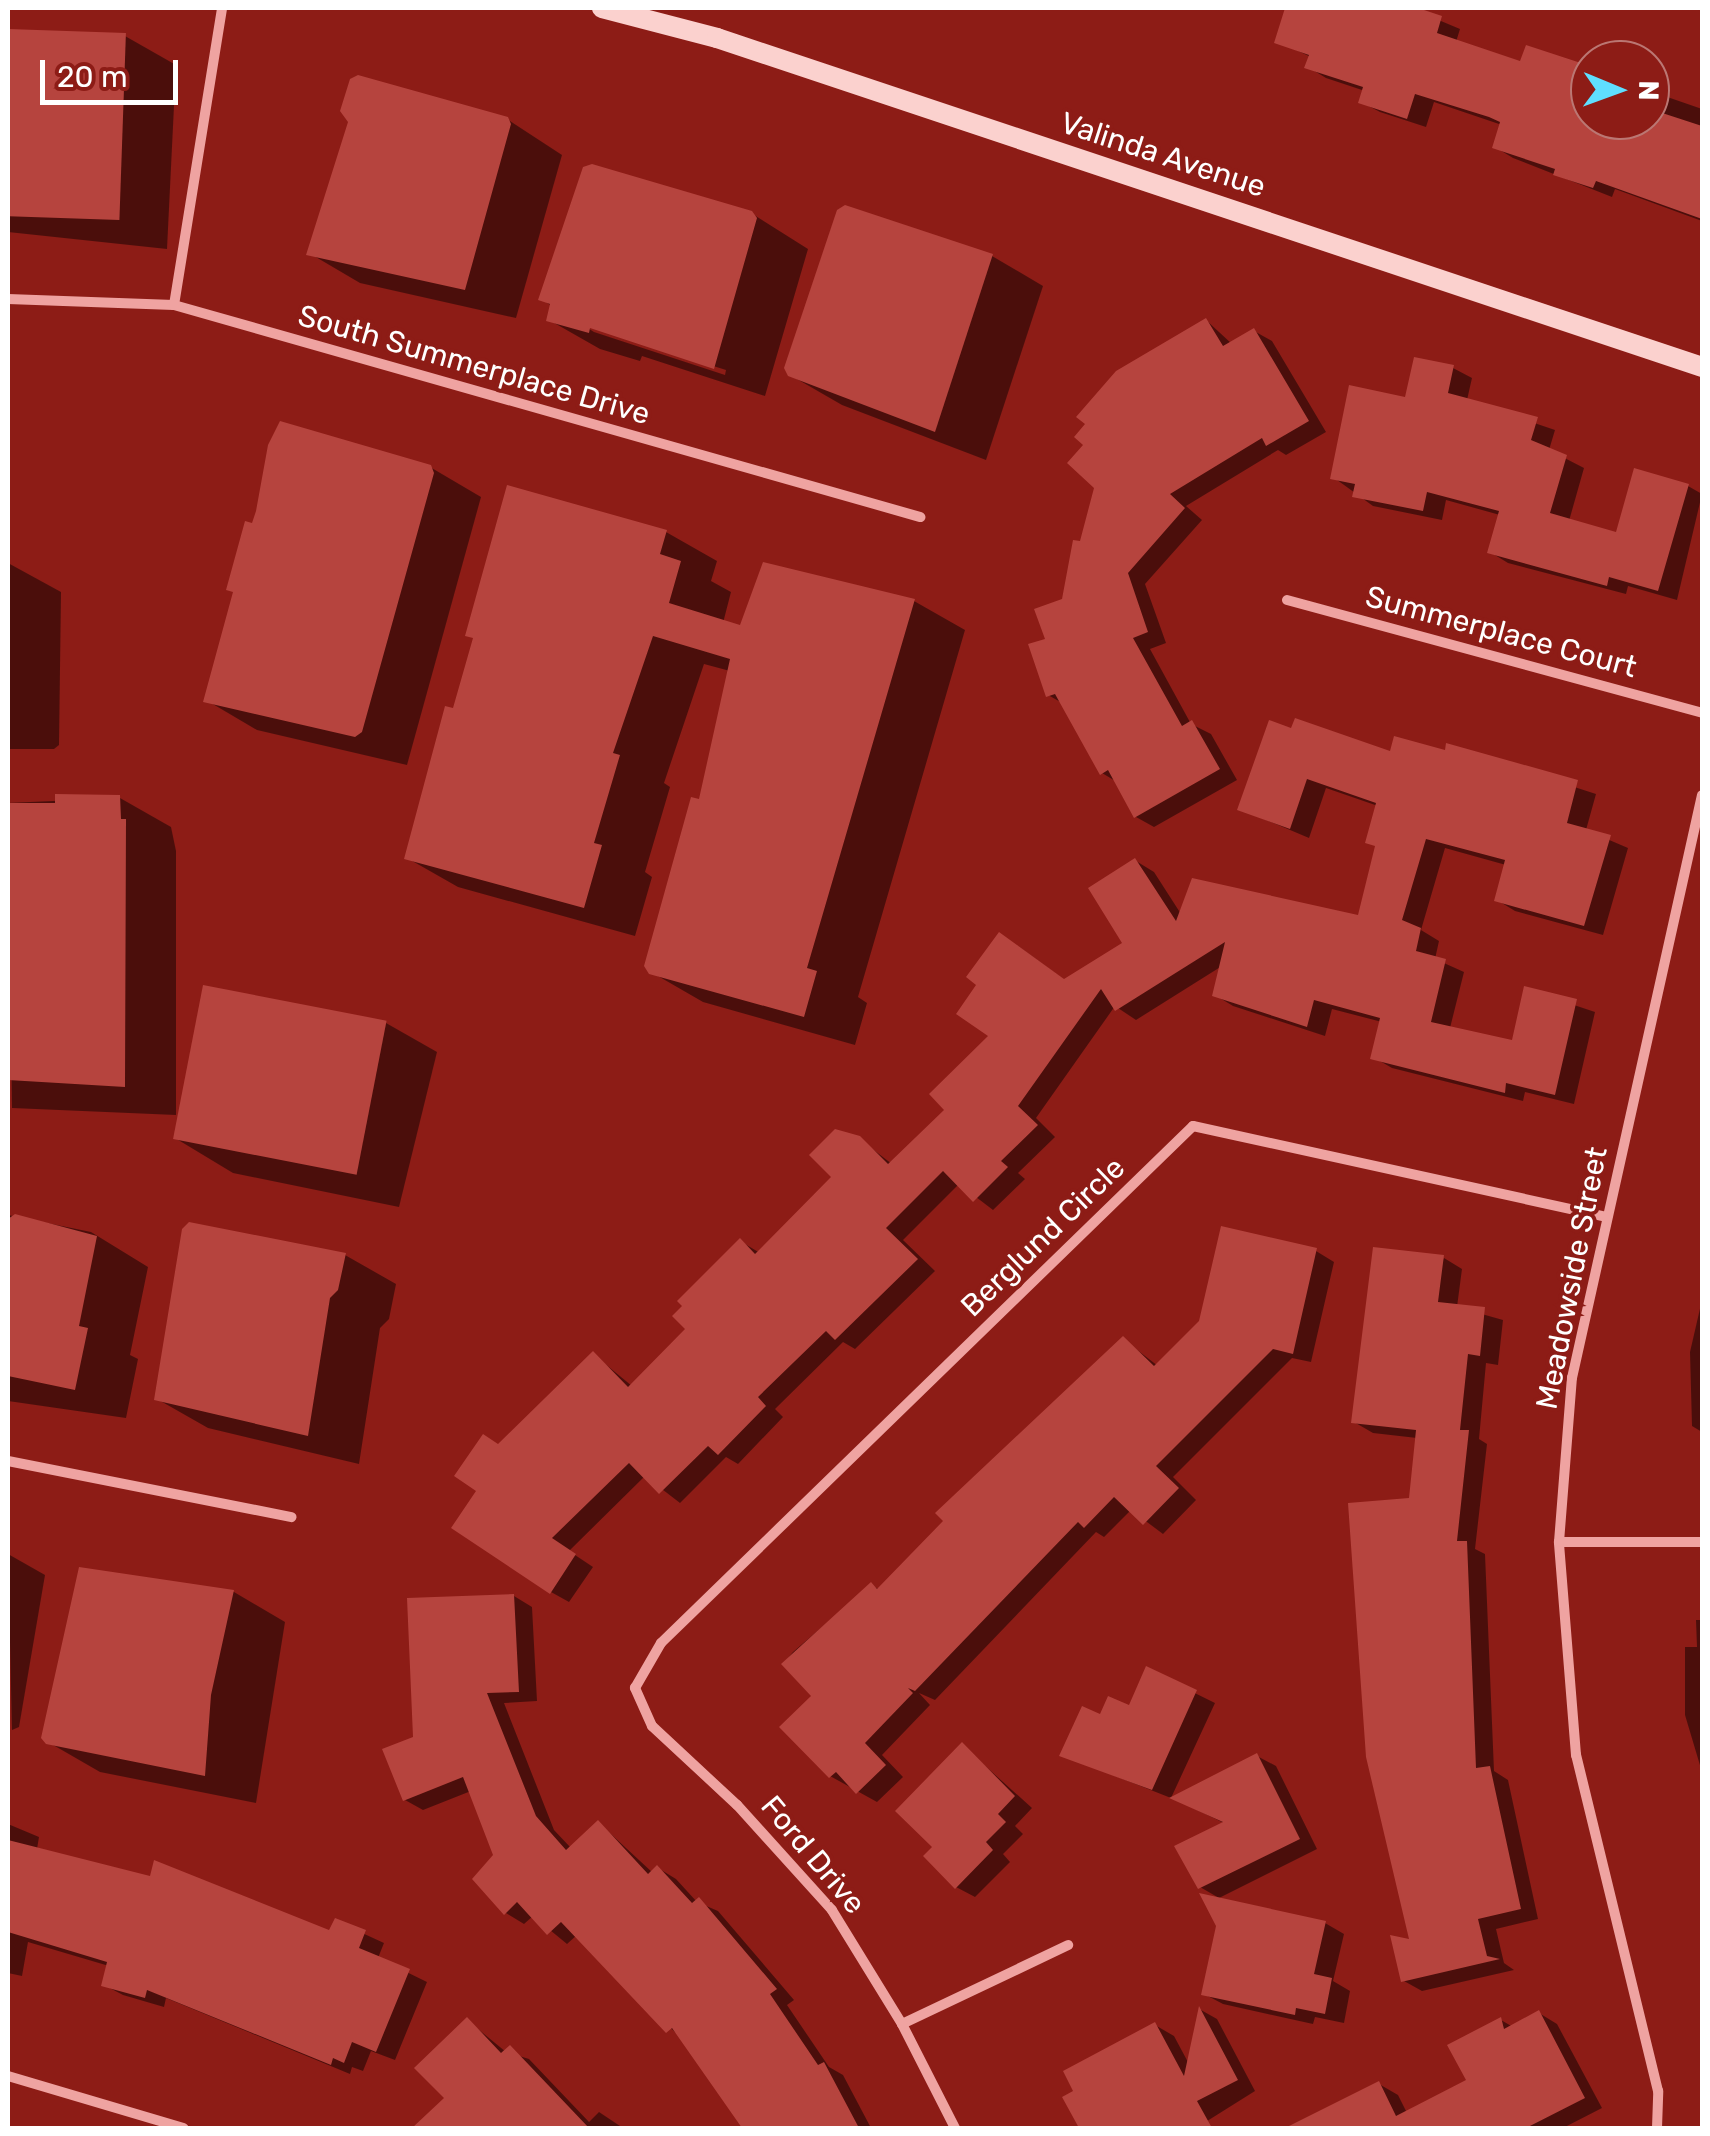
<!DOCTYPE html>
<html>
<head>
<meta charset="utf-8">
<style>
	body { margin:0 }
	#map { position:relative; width:1710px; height:2136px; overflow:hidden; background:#8d1c16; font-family:Rubik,sans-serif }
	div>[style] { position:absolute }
	.shadow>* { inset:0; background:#0007 }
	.building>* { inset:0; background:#b6443e; transform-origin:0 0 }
	.minor>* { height:10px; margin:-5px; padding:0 5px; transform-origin:5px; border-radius:5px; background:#efa3a1 }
	.secondary>* { height:20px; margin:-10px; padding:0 10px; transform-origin:10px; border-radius:10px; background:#fbd1ce }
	span { translate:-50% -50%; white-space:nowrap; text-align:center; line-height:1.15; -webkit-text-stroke:8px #8d1c16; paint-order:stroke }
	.street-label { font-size:30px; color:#fff }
	.frame { position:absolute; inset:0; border:10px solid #fff; pointer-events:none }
	.north { position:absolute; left:1570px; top:40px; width:100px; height:100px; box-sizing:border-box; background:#8d1c16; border:2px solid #bb7773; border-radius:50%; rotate:91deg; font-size:28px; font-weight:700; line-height:40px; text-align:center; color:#fff }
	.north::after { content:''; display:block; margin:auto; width:35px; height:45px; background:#5fdfff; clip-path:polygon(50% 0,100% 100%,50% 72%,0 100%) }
	.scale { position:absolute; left:40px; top:60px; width:138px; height:45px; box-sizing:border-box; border:5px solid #fff; border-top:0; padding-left:12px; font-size:30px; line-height:35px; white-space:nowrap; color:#fff; -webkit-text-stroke:8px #8d1c16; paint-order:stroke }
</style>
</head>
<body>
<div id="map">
	<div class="shadow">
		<div style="clip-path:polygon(1288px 8px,1410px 8px,1460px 29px,1456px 42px,1522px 64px,1590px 70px,1590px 120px,1650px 120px,1650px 91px,1702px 109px,1702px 221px,1615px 189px,1612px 197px,1513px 158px,1495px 147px,1502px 125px,1434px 102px,1426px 127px,1380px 112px,1361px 102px,1365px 91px,1326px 78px,1308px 67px,1311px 57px,1277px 41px)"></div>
		<div style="clip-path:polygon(8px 31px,125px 36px,176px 65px,167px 249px,8px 232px)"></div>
		<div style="clip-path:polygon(507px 119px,562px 155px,516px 318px,360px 283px,309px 253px,351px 121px)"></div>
		<div style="clip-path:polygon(evenodd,751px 213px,808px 249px,765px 396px,642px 356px,640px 361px,600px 349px,549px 320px,552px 306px,541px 299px,751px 213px,583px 325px,726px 370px,725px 375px,594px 332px,583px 325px)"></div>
		<div style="clip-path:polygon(992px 256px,1043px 286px,986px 460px,842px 405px,790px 375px)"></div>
		<div style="clip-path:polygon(1206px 320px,1232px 344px,1254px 331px,1272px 341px,1326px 432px,1286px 455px,1278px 450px,1186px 506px,1202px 520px,1145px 584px,1166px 643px,1150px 649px,1191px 724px,1211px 734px,1237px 780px,1154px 827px,1136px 817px,1117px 782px,1102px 773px,1064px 704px,1048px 695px,1048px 640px,1082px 544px)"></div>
		<div style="clip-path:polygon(1453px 368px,1472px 378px,1467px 400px,1555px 430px,1549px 450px,1584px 468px,1569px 521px,1618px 535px,1688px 486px,1702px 494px,1677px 600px,1628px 586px,1626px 594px,1508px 563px,1490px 552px,1500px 515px,1446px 500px,1442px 520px,1373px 506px,1333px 477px,1407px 400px)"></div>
		<div style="clip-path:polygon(430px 467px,481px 497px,407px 765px,257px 730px,206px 700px,253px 526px)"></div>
		<div style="clip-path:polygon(666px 532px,717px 561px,711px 581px,731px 592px,723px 623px,741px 628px,914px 601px,965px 630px,858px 997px,867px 1003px,855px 1045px,703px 1002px,651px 972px,701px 802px,730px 671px,704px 664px,664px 783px,670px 787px,645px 872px,652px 877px,635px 936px,458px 887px,407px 858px,455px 711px)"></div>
		<div style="clip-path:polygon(8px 563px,61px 592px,59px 745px,54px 749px,8px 749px)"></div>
		<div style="clip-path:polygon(1270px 723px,1392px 754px,1447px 753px,1448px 746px,1596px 794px,1586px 830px,1628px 848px,1603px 935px,1515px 911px,1497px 900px,1506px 865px,1445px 848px,1421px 930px,1439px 941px,1435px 959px,1464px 972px,1450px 1028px,1514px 1043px,1526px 989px,1595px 1012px,1574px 1104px,1525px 1092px,1523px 1101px,1392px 1068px,1373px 1057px,1382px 1022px,1332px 1009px,1325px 1036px,1233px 1006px,1215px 995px,1222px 966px,1136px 1020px,1115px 1006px,1036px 1118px,1055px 1137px,1018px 1173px,1025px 1179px,993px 1210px,959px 1184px,903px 1240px,935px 1271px,855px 1349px,843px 1342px,775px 1409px,783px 1417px,738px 1464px,726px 1457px,680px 1503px,645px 1476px,569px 1551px,593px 1567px,569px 1602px,551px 1592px,480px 1491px,499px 1446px,593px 1354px,632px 1386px,689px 1329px,740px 1241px,760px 1253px,835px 1177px,858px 1138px,892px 1164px,948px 1110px,992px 1036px,1018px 946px,1066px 981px,1125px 944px,1136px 861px,1154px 872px,1181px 914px,1360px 918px,1378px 847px,1378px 806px,1326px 788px,1309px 838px,1240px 809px)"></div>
		<div style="clip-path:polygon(120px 798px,171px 827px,176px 851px,176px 1115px,12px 1108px,8px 803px)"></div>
		<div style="clip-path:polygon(386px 1023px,437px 1052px,399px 1207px,233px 1173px,175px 1138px)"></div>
		<div style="clip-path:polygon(8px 1215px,91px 1232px,148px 1267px,130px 1355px,138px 1359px,126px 1418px,8px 1401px)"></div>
		<div style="clip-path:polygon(1316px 1251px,1334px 1262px,1311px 1362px,1292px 1358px,1173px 1477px,1196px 1500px,1163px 1534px,1131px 1510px,1104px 1537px,1096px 1532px,935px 1700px,919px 1693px,930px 1705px,882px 1755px,903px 1777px,877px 1802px,830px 1776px,815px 1696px,784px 1663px,793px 1652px,871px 1585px,880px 1590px,1123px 1339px,1158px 1366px)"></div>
		<div style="clip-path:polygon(345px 1255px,396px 1284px,389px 1319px,380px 1328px,359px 1464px,208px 1428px,157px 1399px)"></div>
		<div style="clip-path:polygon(1444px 1258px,1462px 1269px,1457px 1307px,1503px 1320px,1498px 1365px,1486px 1363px,1479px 1439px,1487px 1444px,1475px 1549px,1485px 1554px,1494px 1771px,1508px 1780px,1538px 1919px,1496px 1929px,1504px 1963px,1514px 1970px,1422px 1991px,1404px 1981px,1413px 1942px,1412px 1501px,1417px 1438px,1373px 1433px,1354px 1422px)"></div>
		<div style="clip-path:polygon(1702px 1300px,1702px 1432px,1692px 1426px,1690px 1352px)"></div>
		<div style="clip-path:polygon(8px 1554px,45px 1575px,19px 1727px,12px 1730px)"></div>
		<div style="clip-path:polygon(81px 1570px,234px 1592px,285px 1622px,256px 1803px,100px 1772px,48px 1742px)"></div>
		<div style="clip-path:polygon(514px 1596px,532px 1607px,537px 1701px,504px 1703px,554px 1830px,571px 1848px,599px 1823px,653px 1873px,658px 1868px,676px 1879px,697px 1902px,718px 1911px,794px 2000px,787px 2005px,829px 2067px,843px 2075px,871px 2128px,745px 2128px,683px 2040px,577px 1935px,567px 1944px,533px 1916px,524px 1924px,506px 1913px,496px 1856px,471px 1791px,423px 1810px,405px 1800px,415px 1739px)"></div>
		<div style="clip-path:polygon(1696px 1620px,1702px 1620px,1702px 1772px,1685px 1715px,1685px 1647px,1697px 1647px)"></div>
		<div style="clip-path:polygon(1148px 1670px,1215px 1703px,1171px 1798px,1062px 1755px,1101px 1717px,1130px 1708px)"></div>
		<div style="clip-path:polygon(963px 1746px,1032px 1808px,1015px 1826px,1023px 1834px,1003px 1854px,1010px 1862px,975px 1897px,956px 1887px,935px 1847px)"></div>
		<div style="clip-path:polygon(1257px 1756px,1276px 1766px,1317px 1849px,1219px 1898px,1200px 1887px,1226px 1824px,1191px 1807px)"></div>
		<div style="clip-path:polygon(8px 1824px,39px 1837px,37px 1849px,331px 1934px,336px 1921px,384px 1943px,378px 1958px,427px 1982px,395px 2060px,371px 2051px,363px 2071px,352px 2067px,350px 2074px,166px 1998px,164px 2007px,123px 1995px,104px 1985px,109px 1966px,28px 1942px,22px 1976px,8px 1973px)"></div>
		<div style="clip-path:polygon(1325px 1923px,1344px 1934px,1333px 1981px,1350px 1991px,1344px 2023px,1315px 2017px,1313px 2024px,1223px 2004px,1204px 1994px)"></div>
		<div style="clip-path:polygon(1201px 2010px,1217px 2019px,1255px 2091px,1196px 2128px,1081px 2128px,1066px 2098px,1155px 2025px,1174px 2036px,1189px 2064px)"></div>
		<div style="clip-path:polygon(1539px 2013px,1557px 2024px,1602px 2108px,1563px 2128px,1299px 2128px,1379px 2084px,1398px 2095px,1407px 2113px,1469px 2081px,1501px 2020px,1513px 2027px)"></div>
		<div style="clip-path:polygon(467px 2020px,506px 2052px,529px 2059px,589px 2122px,599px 2112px,623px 2128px,415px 2128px,447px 2099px)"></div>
	</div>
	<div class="building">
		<div style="clip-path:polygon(1285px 8px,1418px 8px,1442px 16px,1437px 33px,1520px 61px,1526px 45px,1590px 66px,1590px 120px,1650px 120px,1650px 109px,1702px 126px,1702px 219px,1596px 181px,1593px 188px,1553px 175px,1555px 169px,1492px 148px,1500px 122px,1489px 117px,1415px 94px,1407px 119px,1358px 103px,1363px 87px,1304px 68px,1309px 55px,1274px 43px)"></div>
		<div style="left:8px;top:29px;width:118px;height:187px;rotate:2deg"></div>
		<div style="clip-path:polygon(358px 75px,508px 117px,511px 124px,465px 290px,306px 255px,348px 122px,340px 111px,350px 79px)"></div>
		<div style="clip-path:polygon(592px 164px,752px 211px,757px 218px,714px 369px,590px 328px,589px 333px,546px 321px,550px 304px,538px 300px,583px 167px)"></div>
		<div style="clip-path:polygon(845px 205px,993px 254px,935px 432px,788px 376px,784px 368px,837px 210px)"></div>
		<div style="clip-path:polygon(1206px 318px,1223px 346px,1254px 328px,1309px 421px,1266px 446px,1262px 438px,1170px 494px,1185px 508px,1128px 573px,1148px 632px,1133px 638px,1182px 726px,1192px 720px,1220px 769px,1134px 818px,1108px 770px,1100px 775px,1055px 694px,1046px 697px,1028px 644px,1045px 639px,1034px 609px,1062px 599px,1073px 540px,1080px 541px,1094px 488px,1067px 463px,1083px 445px,1074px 437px,1085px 424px,1076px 417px,1116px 371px)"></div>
		<div style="clip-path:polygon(1414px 357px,1454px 365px,1448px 393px,1538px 417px,1531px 440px,1567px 455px,1550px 513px,1616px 532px,1634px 468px,1689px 484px,1658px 591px,1609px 577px,1607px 586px,1487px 553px,1499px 511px,1427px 492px,1423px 511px,1352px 497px,1355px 484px,1330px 479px,1349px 385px,1405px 397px)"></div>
		<div style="clip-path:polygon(280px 421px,431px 465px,434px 473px,362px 732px,355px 737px,203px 702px,233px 592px,226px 590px,245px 521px,252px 523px,256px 511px,268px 445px)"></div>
		<div style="clip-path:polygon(507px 485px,667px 530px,660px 554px,681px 561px,669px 603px,740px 625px,763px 562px,915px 599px,807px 968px,817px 971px,804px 1017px,649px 974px,644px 966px,691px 797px,699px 799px,730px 659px,653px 636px,613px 753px,620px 755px,594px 843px,602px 845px,584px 908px,404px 859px,445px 706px,453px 708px,473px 638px,465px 636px)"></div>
		<div style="clip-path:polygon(1295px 718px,1390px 751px,1394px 736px,1445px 750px,1446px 743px,1578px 780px,1567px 823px,1611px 835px,1584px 926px,1494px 901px,1505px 860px,1426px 839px,1402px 920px,1421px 928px,1416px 951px,1446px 959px,1431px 1022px,1512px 1040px,1524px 986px,1577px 999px,1555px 1095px,1506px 1083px,1505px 1093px,1370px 1059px,1380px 1018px,1314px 1000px,1307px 1027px,1212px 996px,1225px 942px,1115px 1011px,1101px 989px,1018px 1106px,1038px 1125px,1001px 1161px,1008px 1167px,973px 1202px,943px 1171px,886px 1228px,918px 1259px,835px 1340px,826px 1331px,758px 1397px,766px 1406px,718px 1455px,708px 1446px,659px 1494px,629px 1463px,552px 1538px,576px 1554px,550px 1594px,451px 1528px,476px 1491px,454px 1476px,483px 1434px,498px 1444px,593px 1351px,628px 1387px,685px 1329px,672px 1316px,682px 1306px,677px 1301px,740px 1238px,755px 1254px,831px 1177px,809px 1155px,835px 1129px,860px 1136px,888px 1164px,944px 1110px,929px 1094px,988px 1036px,956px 1014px,976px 985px,966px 977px,999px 932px,1064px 979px,1122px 943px,1088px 888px,1135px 858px,1176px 921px,1192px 878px,1358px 915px,1375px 846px,1365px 843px,1376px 803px,1307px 779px,1290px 829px,1237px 810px,1269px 720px,1291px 728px)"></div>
		<div style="clip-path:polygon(55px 794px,120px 795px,121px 819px,126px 819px,125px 1087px,8px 1080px,8px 803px,55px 803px)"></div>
		<div style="left:203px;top:985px;width:187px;height:157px;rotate:11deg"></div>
		<div style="clip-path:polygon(15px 1214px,97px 1236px,79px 1326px,88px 1328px,75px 1390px,8px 1376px,8px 1219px)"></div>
		<div style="clip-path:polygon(189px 1222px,346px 1253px,338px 1290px,330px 1298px,308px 1436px,154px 1400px,182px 1229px)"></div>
		<div style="clip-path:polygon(1221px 1226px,1317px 1248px,1293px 1354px,1273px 1349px,1156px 1466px,1179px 1488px,1143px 1525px,1114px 1497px,1084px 1528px,1078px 1522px,915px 1691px,908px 1688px,913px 1693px,865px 1743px,886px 1765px,856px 1794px,836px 1772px,829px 1778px,779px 1727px,811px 1696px,781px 1664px,871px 1582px,877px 1589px,943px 1521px,935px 1513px,1123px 1336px,1154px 1366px,1199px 1321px)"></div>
		<div style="clip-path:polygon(1373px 1247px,1444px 1255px,1438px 1302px,1485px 1307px,1480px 1356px,1468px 1354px,1460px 1430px,1469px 1430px,1457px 1541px,1467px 1541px,1476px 1768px,1490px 1766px,1521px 1909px,1478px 1919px,1487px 1956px,1500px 1959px,1401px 1982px,1390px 1935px,1409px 1939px,1366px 1757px,1348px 1503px,1409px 1498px,1416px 1430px,1351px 1423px)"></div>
		<div style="clip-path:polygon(79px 1567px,234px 1590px,211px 1695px,205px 1776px,46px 1744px,41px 1738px)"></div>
		<div style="clip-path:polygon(514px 1594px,519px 1692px,487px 1693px,536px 1816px,566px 1850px,598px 1820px,648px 1874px,657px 1865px,692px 1903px,699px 1897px,777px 1989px,770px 1994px,818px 2065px,824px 2062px,859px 2128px,742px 2128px,672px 2028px,666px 2033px,561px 1922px,547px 1935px,517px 1902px,504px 1915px,472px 1879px,493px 1855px,463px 1777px,403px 1801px,382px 1749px,413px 1737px,407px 1598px)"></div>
		<div style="clip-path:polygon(1146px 1666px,1197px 1690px,1152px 1790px,1059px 1756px,1082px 1706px,1100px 1714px,1108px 1696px,1129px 1705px)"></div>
		<div style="clip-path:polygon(962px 1742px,1015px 1796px,998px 1814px,1006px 1822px,986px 1842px,993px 1850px,955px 1889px,923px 1856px,932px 1847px,895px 1811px)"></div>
		<div style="clip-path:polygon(1257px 1753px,1300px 1839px,1198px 1889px,1174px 1846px,1223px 1822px,1169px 1798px)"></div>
		<div style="clip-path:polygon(8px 1840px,150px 1876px,154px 1860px,329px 1930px,335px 1918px,366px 1930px,359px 1948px,410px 1969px,376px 2052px,352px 2042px,344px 2063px,333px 2058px,331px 2065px,147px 1990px,145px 1998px,101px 1986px,107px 1962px,8px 1932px)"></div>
		<div style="clip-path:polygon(1199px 1893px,1326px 1921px,1314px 1974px,1332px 1978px,1325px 2014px,1296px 2008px,1295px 2015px,1201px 1995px,1216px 1926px)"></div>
		<div style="clip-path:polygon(1199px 2006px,1238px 2080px,1197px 2101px,1212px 2128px,1079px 2128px,1062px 2097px,1073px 2091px,1063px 2071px,1155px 2022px,1184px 2076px)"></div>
		<div style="clip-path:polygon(1539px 2010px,1585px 2098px,1526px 2128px,1285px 2128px,1379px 2081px,1396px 2116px,1466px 2080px,1447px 2045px,1501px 2017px,1504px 2029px)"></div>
		<div style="clip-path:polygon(467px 2017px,501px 2053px,510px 2045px,589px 2128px,412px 2128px,444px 2098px,414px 2068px)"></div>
	</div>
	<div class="minor">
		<div style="left:8px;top:299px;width:166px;rotate:2.1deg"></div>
		<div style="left:174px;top:305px;width:776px;rotate:15.86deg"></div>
		<div style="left:174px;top:305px;width:301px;rotate:-80.8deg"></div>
		<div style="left:1287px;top:600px;width:430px;rotate:15.2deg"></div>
		<div style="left:8px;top:1461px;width:289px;rotate:11.2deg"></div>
		<div style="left:1559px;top:1542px;width:143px"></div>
		<div style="left:902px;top:2024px;width:184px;rotate:-25.4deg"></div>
		<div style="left:8px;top:2076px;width:183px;rotate:16.5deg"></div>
		<div style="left:955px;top:2128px;width:117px;rotate:-117deg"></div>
		<div style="left:902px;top:2024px;width:134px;rotate:-121.6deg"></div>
		<div style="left:832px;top:1910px;width:142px;rotate:-132.1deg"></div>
		<div style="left:737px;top:1805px;width:116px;rotate:-137.1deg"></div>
		<div style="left:652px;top:1726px;width:42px;rotate:-114.1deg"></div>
		<div style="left:635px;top:1688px;width:52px;rotate:-60deg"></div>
		<div style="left:661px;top:1643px;width:742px;rotate:-44.18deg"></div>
		<div style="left:1193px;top:1126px;width:423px;rotate:12.4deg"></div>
		<div style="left:1657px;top:2128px;width:37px;rotate:-88deg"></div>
		<div style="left:1658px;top:2091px;width:346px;rotate:-103.7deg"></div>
		<div style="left:1576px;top:1755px;width:214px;rotate:-94.6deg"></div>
		<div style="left:1559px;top:1542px;width:165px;rotate:-85.5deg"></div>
		<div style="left:1572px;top:1378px;width:597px;rotate:-77.43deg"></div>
	</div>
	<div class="secondary">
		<div style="left:602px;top:8px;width:119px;rotate:14.6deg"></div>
		<div style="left:717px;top:38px;width:1038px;rotate:18.47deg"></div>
	</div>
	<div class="street-label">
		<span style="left:1163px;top:155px;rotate:18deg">Valinda Avenue</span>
		<span style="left:474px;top:365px;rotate:16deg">South Summerplace Drive</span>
		<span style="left:1501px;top:632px;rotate:15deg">Summerplace Court</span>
		<span style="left:1043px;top:1237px;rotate:-44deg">Berglund Circle</span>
		<span style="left:1572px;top:1278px;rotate:-79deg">Meadowside Street</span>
		<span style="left:813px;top:1855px;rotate:50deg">Ford Drive</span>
	</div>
	<div class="frame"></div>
	<div class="north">N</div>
	<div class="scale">20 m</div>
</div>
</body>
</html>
